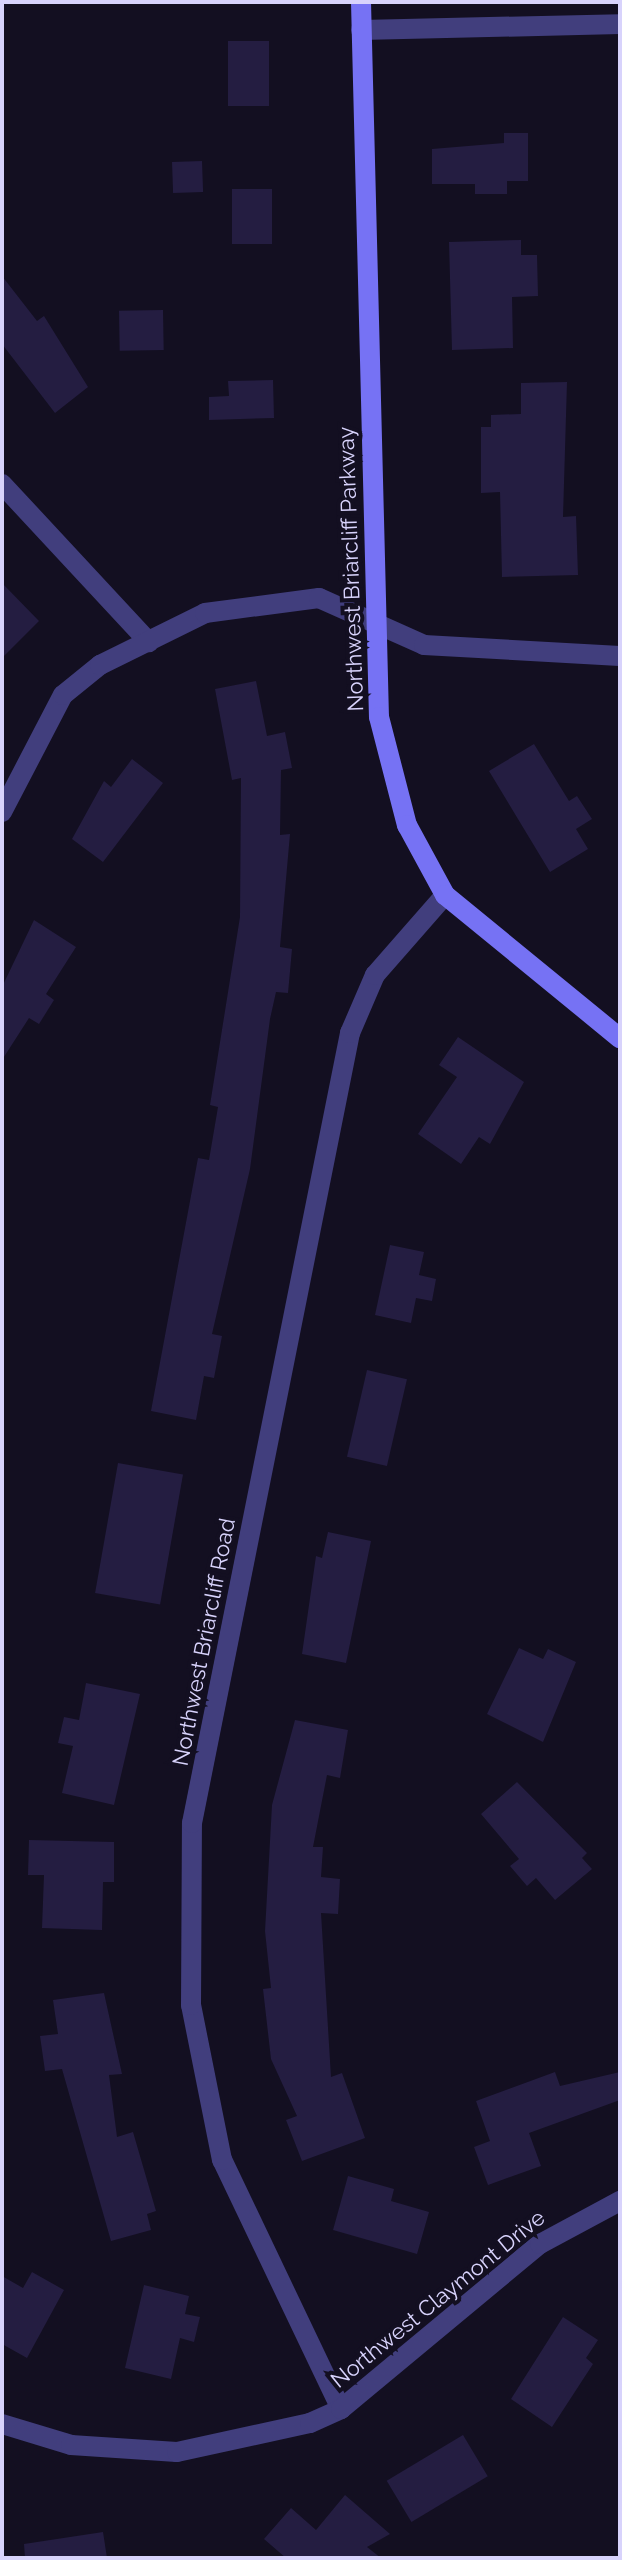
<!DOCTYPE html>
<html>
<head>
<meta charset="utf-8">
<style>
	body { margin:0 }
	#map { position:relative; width:622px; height:2560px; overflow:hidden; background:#130f21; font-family:Raleway,sans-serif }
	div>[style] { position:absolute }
	.building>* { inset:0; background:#241d41; transform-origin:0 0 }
	.minor>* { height:20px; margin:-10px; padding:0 10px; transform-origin:10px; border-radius:10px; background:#413e7d }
	.secondary>* { height:20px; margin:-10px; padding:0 10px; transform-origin:10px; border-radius:10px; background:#7672f4 }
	span { translate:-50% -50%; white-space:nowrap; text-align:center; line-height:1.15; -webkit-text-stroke:8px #130f21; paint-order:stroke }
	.street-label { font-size:22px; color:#d8d3fc }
	.frame { position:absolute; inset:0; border:4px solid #d8d3fc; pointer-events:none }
</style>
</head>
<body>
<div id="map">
	<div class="building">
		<div style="left:228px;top:41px;width:41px;height:65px"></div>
		<div style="clip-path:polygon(504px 133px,528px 133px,528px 181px,507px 181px,507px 194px,475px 194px,475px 184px,432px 184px,432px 149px,504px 143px)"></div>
		<div style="left:202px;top:161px;width:31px;height:30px;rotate:88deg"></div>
		<div style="left:232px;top:189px;width:40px;height:55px"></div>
		<div style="clip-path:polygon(521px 240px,521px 255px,537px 255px,538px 296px,512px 297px,513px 348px,452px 350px,449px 242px)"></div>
		<div style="clip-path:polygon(2px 276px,37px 321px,44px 316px,88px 387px,55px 413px,2px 344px)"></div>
		<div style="left:163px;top:310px;width:40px;height:44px;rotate:89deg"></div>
		<div style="clip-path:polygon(273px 380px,274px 418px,209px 420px,209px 397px,229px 396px,228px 381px)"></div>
		<div style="clip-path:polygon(567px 382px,563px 517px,576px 516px,578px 575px,502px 577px,500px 492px,481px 493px,481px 427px,491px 427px,491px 415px,521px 414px,521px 383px)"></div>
		<div style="clip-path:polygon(2px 583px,39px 621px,2px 658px)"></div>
		<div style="clip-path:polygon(256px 681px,267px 736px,285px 732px,292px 768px,281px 770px,280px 835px,290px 834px,280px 947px,292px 949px,288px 993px,276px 992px,270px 1019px,250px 1169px,212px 1334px,222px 1336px,214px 1378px,204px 1376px,196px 1420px,151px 1411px,198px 1158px,209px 1160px,218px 1107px,210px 1105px,240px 917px,241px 778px,232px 780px,215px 689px)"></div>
		<div style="clip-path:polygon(534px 744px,569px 801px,577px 796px,592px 819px,576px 829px,588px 849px,550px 872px,489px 771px)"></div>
		<div style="clip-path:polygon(132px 759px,163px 783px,103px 862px,72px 839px,104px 781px,111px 787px)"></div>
		<div style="clip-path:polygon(34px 920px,76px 947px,46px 994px,54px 1000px,39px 1024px,29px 1018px,2px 1060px,2px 987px)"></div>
		<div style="clip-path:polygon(458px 1037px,524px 1082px,490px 1144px,479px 1137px,461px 1164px,418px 1134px,457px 1077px,439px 1065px)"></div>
		<div style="clip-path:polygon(390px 1245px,424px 1252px,419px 1275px,436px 1279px,432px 1301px,416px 1298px,411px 1323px,375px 1315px)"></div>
		<div style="left:367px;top:1370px;width:41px;height:89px;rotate:13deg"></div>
		<div style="left:118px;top:1463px;width:66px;height:132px;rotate:10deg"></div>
		<div style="clip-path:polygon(328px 1532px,371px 1541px,346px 1663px,302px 1654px,316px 1556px,322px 1558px)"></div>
		<div style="clip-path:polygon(519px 1648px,543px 1659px,548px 1649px,576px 1662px,543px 1742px,487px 1714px)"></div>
		<div style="clip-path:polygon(86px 1683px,140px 1694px,114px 1805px,62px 1793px,73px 1746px,58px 1743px,64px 1717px,79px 1720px)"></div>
		<div style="clip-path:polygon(295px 1720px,348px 1730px,340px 1778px,327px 1775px,313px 1847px,323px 1847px,321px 1877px,340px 1879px,338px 1914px,321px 1913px,331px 2077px,342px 2073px,365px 2138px,302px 2161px,286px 2120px,297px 2116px,271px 2059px,263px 1989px,271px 1988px,265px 1931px,272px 1805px)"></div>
		<div style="clip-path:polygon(517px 1782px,587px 1853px,582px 1858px,592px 1869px,555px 1900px,536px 1878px,527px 1886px,510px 1866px,519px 1859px,481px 1814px)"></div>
		<div style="clip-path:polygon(29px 1840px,114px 1842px,114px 1882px,103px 1882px,102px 1930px,42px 1928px,44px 1875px,28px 1875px)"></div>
		<div style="clip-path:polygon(104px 1993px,122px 2074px,109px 2075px,117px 2137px,133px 2132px,156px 2211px,147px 2214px,151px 2230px,111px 2241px,62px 2069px,45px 2071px,40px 2036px,58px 2034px,53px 2000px)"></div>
		<div style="clip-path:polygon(555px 2072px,560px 2086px,620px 2072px,620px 2100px,529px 2133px,541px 2166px,488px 2185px,474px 2147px,490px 2141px,476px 2101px)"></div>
		<div style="clip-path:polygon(348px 2176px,394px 2189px,391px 2201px,429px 2212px,417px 2254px,333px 2230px)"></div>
		<div style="clip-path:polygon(32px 2272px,64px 2290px,27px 2358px,2px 2344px,2px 2276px,23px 2288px)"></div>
		<div style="clip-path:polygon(144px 2285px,189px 2296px,185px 2314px,200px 2317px,194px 2342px,180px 2338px,171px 2379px,125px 2368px)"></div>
		<div style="clip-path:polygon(563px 2317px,598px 2340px,586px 2358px,593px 2364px,552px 2427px,511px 2399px)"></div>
		<div style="left:463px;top:2435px;width:48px;height:89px;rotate:59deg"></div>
		<div style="clip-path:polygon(345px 2495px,390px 2534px,367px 2547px,381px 2558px,286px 2558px,264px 2539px,291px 2508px,316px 2530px)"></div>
		<div style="clip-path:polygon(103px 2532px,107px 2558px,25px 2558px,24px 2544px)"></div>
	</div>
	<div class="minor">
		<div style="left:361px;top:30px;width:259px;rotate:-1.3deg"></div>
		<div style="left:2px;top:484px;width:216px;rotate:47.1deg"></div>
		<div style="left:2px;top:812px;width:132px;rotate:-62.5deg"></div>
		<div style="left:63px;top:695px;width:48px;rotate:-39deg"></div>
		<div style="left:100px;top:665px;width:117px;rotate:-26.3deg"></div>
		<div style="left:205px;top:613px;width:115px;rotate:-7.5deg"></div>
		<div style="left:319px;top:598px;width:115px;rotate:24.1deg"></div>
		<div style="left:424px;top:645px;width:196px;rotate:3.2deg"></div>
		<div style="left:341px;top:2409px;width:276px;rotate:-115.5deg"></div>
		<div style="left:222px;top:2160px;width:158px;rotate:-101.3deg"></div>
		<div style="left:191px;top:2005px;width:182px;rotate:-89.7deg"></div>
		<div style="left:192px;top:1823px;width:806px;rotate:-78.69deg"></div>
		<div style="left:350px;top:1033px;width:63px;rotate:-66.7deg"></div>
		<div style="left:375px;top:975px;width:106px;rotate:-48.8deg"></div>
		<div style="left:2px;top:2424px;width:72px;rotate:16.9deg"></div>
		<div style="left:71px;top:2445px;width:106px;rotate:3.8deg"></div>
		<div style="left:177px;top:2452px;width:136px;rotate:-12.3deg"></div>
		<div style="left:310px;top:2423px;width:34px;rotate:-24deg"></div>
		<div style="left:341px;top:2409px;width:259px;rotate:-39.7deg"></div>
		<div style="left:540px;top:2244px;width:91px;rotate:-28.3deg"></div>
	</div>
	<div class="secondary">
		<div style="left:361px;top:2px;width:715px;rotate:88.56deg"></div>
		<div style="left:379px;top:717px;width:112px;rotate:75.5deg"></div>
		<div style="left:407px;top:825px;width:80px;rotate:61.5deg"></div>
		<div style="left:445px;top:895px;width:226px;rotate:39.3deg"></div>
	</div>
	<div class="street-label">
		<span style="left:351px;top:569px;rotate:-92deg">Northwest Briarcliff Parkway</span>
		<span style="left:204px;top:1642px;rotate:-79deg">Northwest Briarcliff Road</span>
		<span style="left:438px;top:2299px;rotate:-39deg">Northwest Claymont Drive</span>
	</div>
	<div class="frame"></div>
</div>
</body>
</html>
